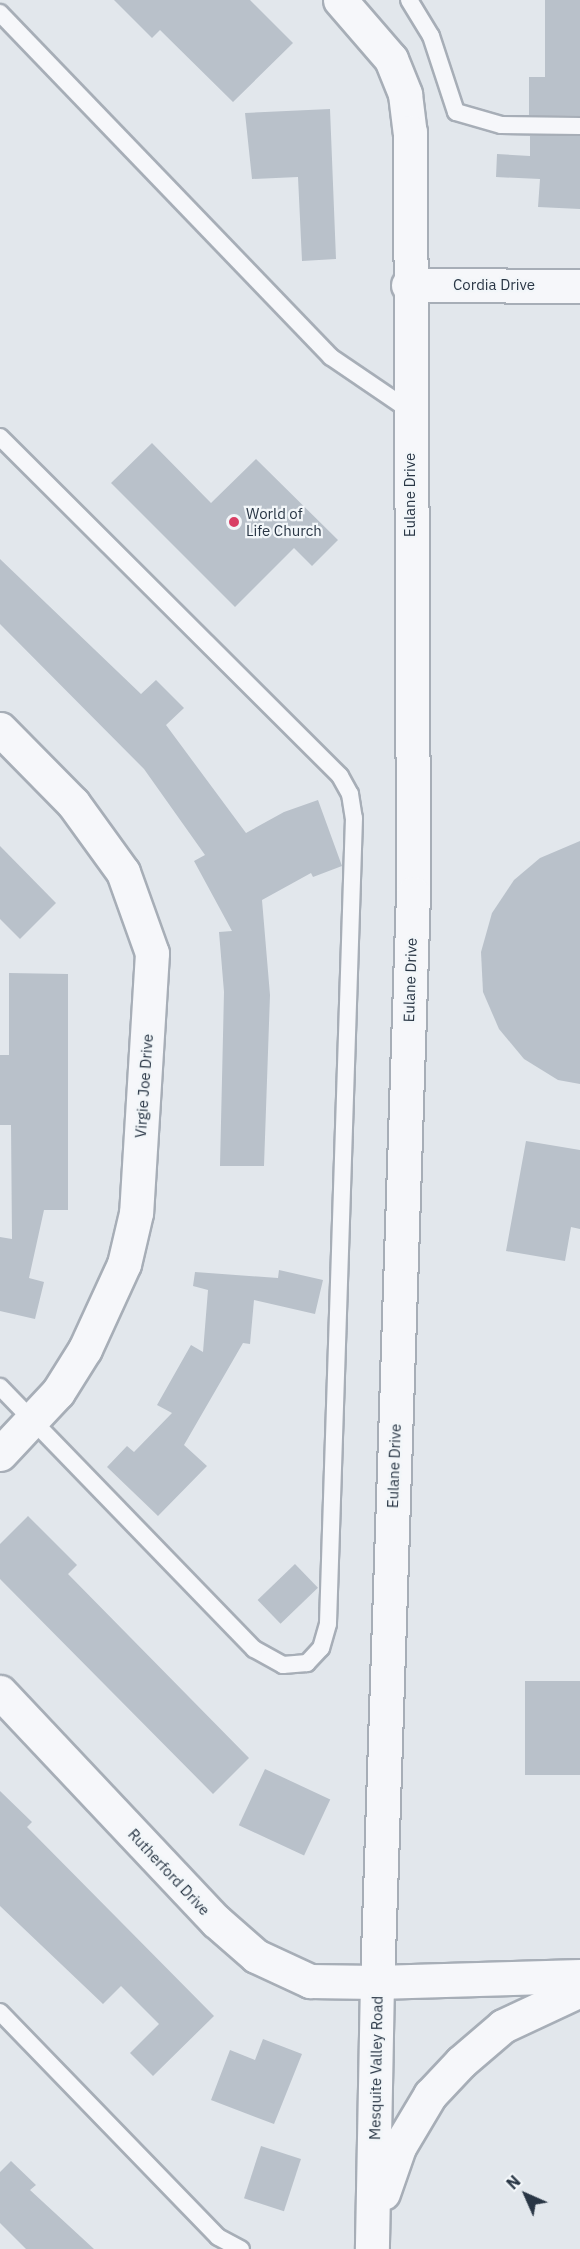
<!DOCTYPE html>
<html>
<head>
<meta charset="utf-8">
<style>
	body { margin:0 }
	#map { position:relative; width:580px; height:2249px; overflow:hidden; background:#e2e7ec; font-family:"IBM Plex Sans",sans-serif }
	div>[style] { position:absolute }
	.building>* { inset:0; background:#b9c1ca; transform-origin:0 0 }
	.roads { filter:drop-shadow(2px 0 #a7aeb7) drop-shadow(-2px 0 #a7aeb7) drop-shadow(0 2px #a7aeb7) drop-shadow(0 -2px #a7aeb7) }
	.service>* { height:16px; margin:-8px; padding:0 8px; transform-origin:8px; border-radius:8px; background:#f6f7fa }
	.minor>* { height:33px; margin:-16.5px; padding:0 16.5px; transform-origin:16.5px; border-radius:16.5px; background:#f6f7fa }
	.tertiary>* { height:33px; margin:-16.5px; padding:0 16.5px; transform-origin:16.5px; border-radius:16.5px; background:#f6f7fa }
	.dots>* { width:16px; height:16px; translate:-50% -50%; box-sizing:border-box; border:3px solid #f2f6f9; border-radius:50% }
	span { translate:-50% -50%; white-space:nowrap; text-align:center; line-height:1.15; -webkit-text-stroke:4.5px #f2f6f9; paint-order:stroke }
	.street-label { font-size:15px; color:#293645 }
	.poi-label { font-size:15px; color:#293645 }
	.left { translate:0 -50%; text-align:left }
	.north { position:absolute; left:496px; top:2165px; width:60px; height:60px; -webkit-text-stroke:4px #f2f6f9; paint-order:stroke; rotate:315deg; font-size:16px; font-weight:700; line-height:24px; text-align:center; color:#293645 }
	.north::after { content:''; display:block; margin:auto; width:21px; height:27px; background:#293645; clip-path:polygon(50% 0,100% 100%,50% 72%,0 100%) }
</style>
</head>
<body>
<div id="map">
	<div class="building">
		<div style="clip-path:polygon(114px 0,250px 0,293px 43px,233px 102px,160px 30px,152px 38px)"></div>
		<div style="clip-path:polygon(545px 0,580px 0,580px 116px,529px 115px,529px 77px,545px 77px)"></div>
		<div style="clip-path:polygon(330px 109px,336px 259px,302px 261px,298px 177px,252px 179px,245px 113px)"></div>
		<div style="clip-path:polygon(530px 136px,580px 136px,580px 209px,538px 207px,540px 179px,496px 177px,497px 154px,530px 156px)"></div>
		<div style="clip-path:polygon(152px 443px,211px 503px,256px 459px,338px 540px,312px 566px,294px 548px,235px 607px,111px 483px)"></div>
		<div style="clip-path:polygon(0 559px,141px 694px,156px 680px,184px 708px,166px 725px,246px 833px,284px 812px,318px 800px,342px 866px,313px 877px,311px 873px,262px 900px,270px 995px,264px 1166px,220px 1166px,224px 992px,219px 932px,232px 931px,194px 861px,205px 855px,144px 769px,0 624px)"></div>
		<div style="clip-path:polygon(580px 841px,580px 1084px,558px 1080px,524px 1059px,499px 1029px,483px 992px,481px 952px,492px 913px,514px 880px,540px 858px)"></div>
		<div style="clip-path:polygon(0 846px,56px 903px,20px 939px,0 919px)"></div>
		<div style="clip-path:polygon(9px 973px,68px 974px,68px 1210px,44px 1210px,29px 1278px,44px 1282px,35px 1319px,0 1311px,0 1237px,12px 1239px,11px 1125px,0 1125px,0 1055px,9px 1055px)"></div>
		<div style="clip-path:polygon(526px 1141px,580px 1150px,580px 1229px,571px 1227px,565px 1261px,506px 1251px)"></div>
		<div style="clip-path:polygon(279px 1270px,323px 1280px,315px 1314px,254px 1300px,250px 1344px,243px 1343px,184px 1445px,207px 1466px,158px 1516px,107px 1467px,127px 1446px,134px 1452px,172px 1413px,157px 1405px,191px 1345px,203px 1352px,208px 1290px,193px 1286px,195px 1272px,278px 1278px)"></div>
		<div style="clip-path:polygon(28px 1516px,77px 1565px,68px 1574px,249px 1758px,213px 1794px,0 1579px,0 1544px)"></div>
		<div style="left:295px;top:1564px;width:33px;height:52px;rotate:46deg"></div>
		<div style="left:525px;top:1681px;width:55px;height:94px"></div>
		<div style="left:265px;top:1769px;width:72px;height:62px;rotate:25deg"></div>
		<div style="clip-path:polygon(0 1791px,32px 1822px,27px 1827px,214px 2016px,153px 2076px,130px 2053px,159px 2024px,121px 1986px,103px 2004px,0 1906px)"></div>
		<div style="clip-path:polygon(263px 2039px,302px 2054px,274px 2124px,211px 2100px,230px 2050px,255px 2060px)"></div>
		<div style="left:261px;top:2146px;width:42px;height:55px;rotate:18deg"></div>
		<div style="clip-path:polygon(11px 2161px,36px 2185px,30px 2190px,94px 2249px,26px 2249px,0 2223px,0 2172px)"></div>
	</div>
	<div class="roads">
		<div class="service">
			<div style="left:409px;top:0;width:42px;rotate:58.6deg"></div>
			<div style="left:431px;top:36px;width:80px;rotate:71.8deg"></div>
			<div style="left:456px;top:112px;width:47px;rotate:16.1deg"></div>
			<div style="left:501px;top:125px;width:79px;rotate:0.7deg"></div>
			<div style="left:0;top:13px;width:477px;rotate:46.1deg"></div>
			<div style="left:331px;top:357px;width:94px;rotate:34.2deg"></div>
			<div style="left:0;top:437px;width:480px;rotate:44.9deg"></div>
			<div style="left:340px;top:776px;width:21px;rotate:61deg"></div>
			<div style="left:350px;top:794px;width:24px;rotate:81deg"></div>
			<div style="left:354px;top:818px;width:806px;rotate:91.85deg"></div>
			<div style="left:328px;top:1624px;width:25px;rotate:106deg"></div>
			<div style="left:321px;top:1648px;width:21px;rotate:133deg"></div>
			<div style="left:307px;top:1663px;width:24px;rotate:175deg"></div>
			<div style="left:283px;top:1665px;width:33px;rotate:-151deg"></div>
			<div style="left:254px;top:1649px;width:365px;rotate:-134.1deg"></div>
			<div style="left:0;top:2012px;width:313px;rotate:45.9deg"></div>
			<div style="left:218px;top:2237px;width:26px;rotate:28deg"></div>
		</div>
		<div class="minor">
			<div style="left:408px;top:285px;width:172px;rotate:0.3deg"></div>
			<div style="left:0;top:729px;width:104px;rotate:45.4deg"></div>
			<div style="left:73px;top:803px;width:85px;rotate:54.1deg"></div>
			<div style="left:123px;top:872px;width:86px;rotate:70.3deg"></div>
			<div style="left:152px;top:953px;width:260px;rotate:93.5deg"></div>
			<div style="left:136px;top:1213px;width:52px;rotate:103.2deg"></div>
			<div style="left:124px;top:1264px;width:94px;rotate:114.6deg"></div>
			<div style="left:85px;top:1349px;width:51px;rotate:122.1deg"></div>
			<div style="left:58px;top:1392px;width:85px;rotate:133.1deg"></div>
			<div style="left:0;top:1692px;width:315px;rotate:46.7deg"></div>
			<div style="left:216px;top:1921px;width:53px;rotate:41.2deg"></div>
			<div style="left:256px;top:1956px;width:60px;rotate:24.8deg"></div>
			<div style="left:310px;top:1981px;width:67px;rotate:0.9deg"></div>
		</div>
		<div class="tertiary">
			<div style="left:340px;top:0;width:78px;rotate:49.2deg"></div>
			<div style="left:391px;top:59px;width:38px;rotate:68deg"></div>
			<div style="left:405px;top:94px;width:38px;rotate:83deg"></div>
			<div style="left:410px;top:132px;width:761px;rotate:89.77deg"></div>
			<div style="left:413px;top:893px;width:1090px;rotate:91.89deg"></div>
			<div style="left:377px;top:1982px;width:267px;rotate:91.1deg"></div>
			<div style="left:377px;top:1982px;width:203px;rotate:-1.7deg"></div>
			<div style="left:383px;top:2193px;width:49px;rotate:-70.8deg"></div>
			<div style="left:399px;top:2147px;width:61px;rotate:-59.2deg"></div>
			<div style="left:430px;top:2095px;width:45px;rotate:-46.8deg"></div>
			<div style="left:461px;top:2062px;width:55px;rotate:-40.6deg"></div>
			<div style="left:503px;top:2026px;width:85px;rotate:-25.1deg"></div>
		</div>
	</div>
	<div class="dots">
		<div style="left:234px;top:522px;background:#d93f65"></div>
	</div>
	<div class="street-label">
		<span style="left:494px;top:285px">Cordia Drive</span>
		<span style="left:410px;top:495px;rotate:-90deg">Eulane Drive</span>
		<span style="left:410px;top:980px;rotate:-88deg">Eulane Drive</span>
		<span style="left:144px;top:1086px;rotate:-86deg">Virgie Joe Drive</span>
		<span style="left:394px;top:1466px;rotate:-88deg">Eulane Drive</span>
		<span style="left:169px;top:1872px;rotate:47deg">Rutherford Drive</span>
		<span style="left:376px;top:2068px;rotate:-89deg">Mesquite Valley Road</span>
	</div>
	<div class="poi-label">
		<span class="left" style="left:246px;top:522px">World of<br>Life Church</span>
	</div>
	<div class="north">N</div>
</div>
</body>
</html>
